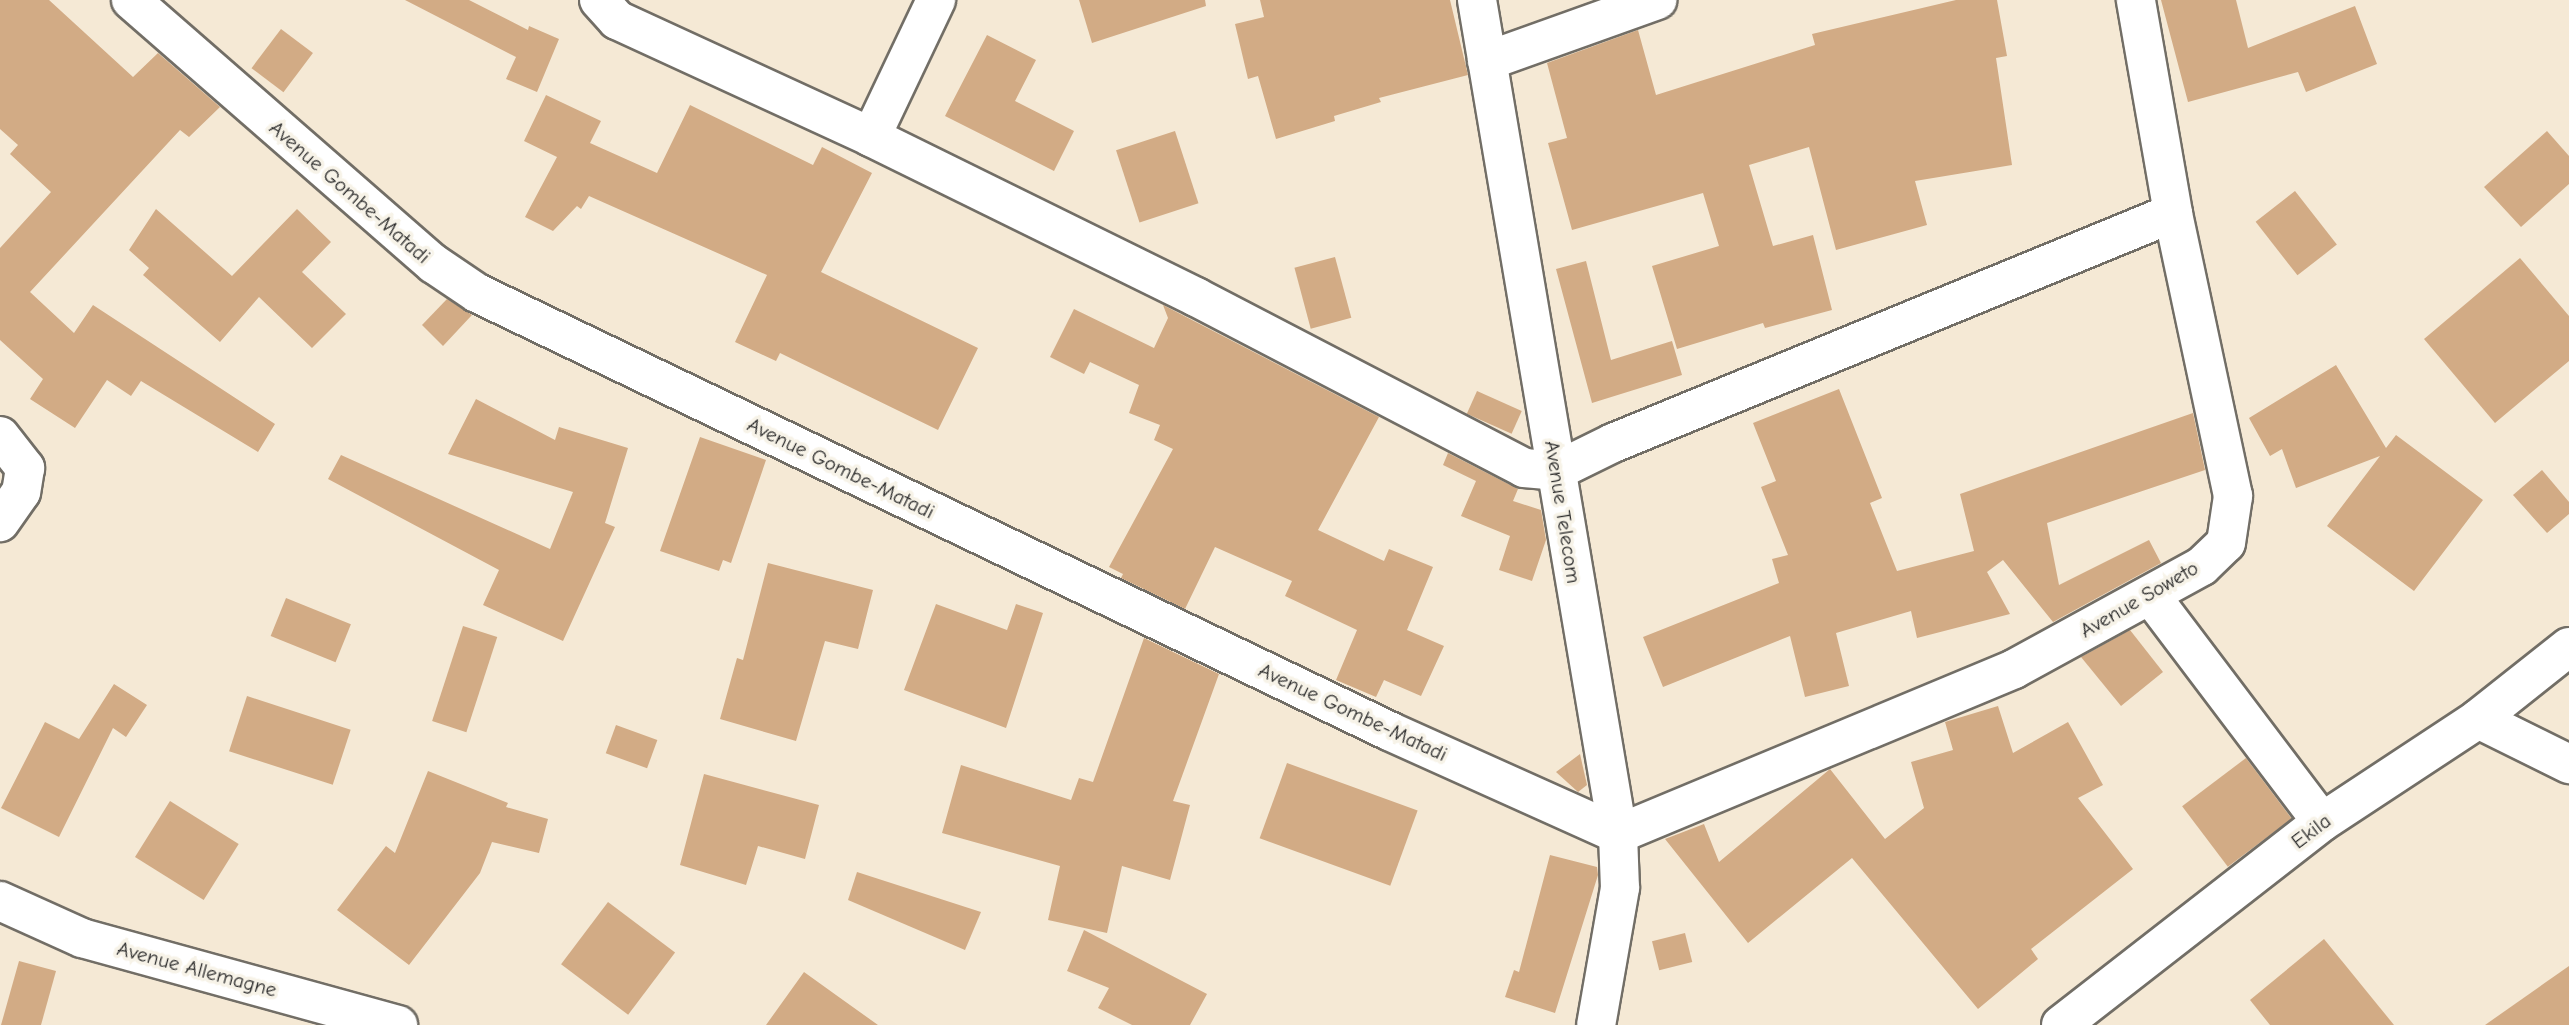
<!DOCTYPE html>
<html>
<head>
<meta charset="utf-8">
<style>
	body { margin:0 }
	#map { position:relative; width:2569px; height:1025px; overflow:hidden; background:#f5e9d5; font-family:"Comic Neue",sans-serif }
	div>[style] { position:absolute }
	.building>* { inset:0; background:#d2ab85; transform-origin:0 0 }
	.roads { filter:drop-shadow(2px 0 #726e66) drop-shadow(-2px 0 #726e66) drop-shadow(0 2px #726e66) drop-shadow(0 -2px #726e66) }
	.street>* { height:38px; margin:-19px; padding:0 19px; transform-origin:19px; border-radius:19px; background:#fff }
	span { translate:-50% -50%; white-space:nowrap; text-align:center; line-height:1.15; -webkit-text-stroke:7px #f7f3e8; paint-order:stroke }
	.street-label { font-size:21px; color:#2b2b2b }
</style>
</head>
<body>
<div id="map">
	<div class="building">
		<div style="clip-path:polygon(0 0,49px 0,133px 77px,158px 53px,220px 107px,189px 137px,180px 130px,30px 292px,74px 333px,93px 305px,275px 424px,258px 452px,141px 381px,131px 396px,107px 380px,75px 428px,30px 399px,43px 379px,0 340px,0 248px,51px 192px,10px 154px,18px 145px,0 129px)"></div>
		<div style="clip-path:polygon(405px 0,469px 0,528px 30px,529px 26px,559px 39px,537px 92px,506px 79px,516px 57px)"></div>
		<div style="clip-path:polygon(1079px 0,1205px 0,1206px 6px,1092px 43px)"></div>
		<div style="clip-path:polygon(1260px 0,1450px 0,1468px 75px,1379px 98px,1381px 102px,1334px 116px,1335px 121px,1276px 139px,1258px 76px,1248px 79px,1235px 24px,1264px 17px)"></div>
		<div style="clip-path:polygon(1956px 0,1997px 0,2007px 56px,1996px 58px,2012px 165px,1915px 181px,1927px 225px,1836px 250px,1809px 147px,1749px 165px,1773px 246px,1813px 235px,1832px 310px,1765px 328px,1763px 323px,1677px 349px,1652px 266px,1719px 246px,1703px 193px,1572px 230px,1548px 143px,1567px 138px,1547px 63px,1638px 30px,1656px 95px,1815px 45px,1812px 34px)"></div>
		<div style="clip-path:polygon(2161px 0,2236px 0,2248px 48px,2355px 6px,2377px 64px,2306px 92px,2298px 72px,2188px 102px)"></div>
		<div style="left:281px;top:29px;width:40px;height:49px;rotate:37deg"></div>
		<div style="clip-path:polygon(987px 35px,1036px 60px,1015px 101px,1074px 131px,1054px 171px,945px 116px)"></div>
		<div style="clip-path:polygon(546px 95px,601px 121px,590px 143px,657px 173px,690px 105px,813px 165px,822px 147px,872px 173px,821px 272px,978px 348px,938px 430px,780px 353px,776px 361px,735px 342px,767px 275px,589px 196px,581px 209px,577px 206px,553px 231px,525px 217px,557px 157px,524px 141px)"></div>
		<div style="left:1175px;top:131px;width:76px;height:62px;rotate:72deg"></div>
		<div style="clip-path:polygon(2547px 131px,2569px 156px,2569px 184px,2521px 227px,2484px 187px)"></div>
		<div style="left:2295px;top:191px;width:68px;height:50px;rotate:52deg"></div>
		<div style="clip-path:polygon(156px 209px,232px 276px,297px 209px,331px 242px,302px 272px,346px 314px,312px 348px,259px 297px,220px 342px,143px 275px,149px 268px,129px 250px)"></div>
		<div style="left:1335px;top:257px;width:63px;height:42px;rotate:75deg"></div>
		<div style="clip-path:polygon(2520px 258px,2569px 316px,2569px 361px,2495px 423px,2424px 339px)"></div>
		<div style="clip-path:polygon(1586px 261px,1611px 360px,1672px 341px,1682px 375px,1592px 403px,1556px 269px)"></div>
		<div style="clip-path:polygon(447px 299px,472px 315px,443px 346px,422px 325px)"></div>
		<div style="clip-path:polygon(1163px 305px,1379px 417px,1318px 530px,1384px 561px,1389px 549px,1433px 567px,1407px 630px,1444px 646px,1421px 696px,1384px 680px,1376px 697px,1336px 680px,1357px 630px,1285px 596px,1292px 581px,1215px 547px,1185px 609px,1121px 578px,1123px 574px,1109px 567px,1173px 449px,1154px 440px,1160px 425px,1129px 413px,1139px 385px,1090px 362px,1084px 374px,1050px 357px,1074px 309px,1154px 348px,1168px 318px)"></div>
		<div style="clip-path:polygon(2336px 365px,2386px 448px,2396px 435px,2483px 500px,2414px 591px,2327px 526px,2380px 456px,2296px 488px,2282px 449px,2270px 456px,2249px 418px)"></div>
		<div style="clip-path:polygon(1839px 389px,1882px 498px,1870px 503px,1897px 571px,1974px 551px,1960px 494px,2193px 413px,2205px 470px,2047px 523px,2059px 585px,2149px 540px,2161px 563px,2053px 622px,2003px 560px,1987px 572px,2010px 614px,1917px 638px,1911px 611px,1836px 633px,1849px 686px,1805px 697px,1790px 636px,1663px 687px,1643px 637px,1779px 583px,1772px 559px,1788px 555px,1761px 487px,1776px 481px,1753px 423px)"></div>
		<div style="left:1477px;top:391px;width:49px;height:25px;rotate:24deg"></div>
		<div style="clip-path:polygon(476px 399px,555px 440px,559px 427px,628px 448px,605px 523px,615px 527px,563px 641px,483px 605px,499px 570px,328px 479px,341px 455px,550px 549px,573px 492px,448px 454px)"></div>
		<div style="clip-path:polygon(700px 437px,766px 460px,731px 563px,723px 560px,719px 571px,660px 551px)"></div>
		<div style="clip-path:polygon(1448px 453px,1518px 489px,1513px 501px,1541px 510px,1546px 540px,1532px 581px,1499px 570px,1510px 536px,1461px 516px,1476px 481px,1443px 465px)"></div>
		<div style="clip-path:polygon(2542px 470px,2569px 502px,2569px 514px,2547px 533px,2513px 495px)"></div>
		<div style="clip-path:polygon(768px 563px,873px 590px,858px 649px,825px 641px,796px 741px,720px 719px,737px 658px,743px 660px)"></div>
		<div style="left:286px;top:598px;width:70px;height:41px;rotate:22deg"></div>
		<div style="clip-path:polygon(936px 604px,1007px 630px,1016px 604px,1043px 613px,1006px 728px,904px 690px)"></div>
		<div style="left:463px;top:626px;width:36px;height:100px;rotate:18deg"></div>
		<div style="clip-path:polygon(2130px 630px,2163px 672px,2121px 706px,2081px 657px)"></div>
		<div style="clip-path:polygon(1144px 638px,1219px 674px,1173px 801px,1190px 805px,1170px 880px,1122px 866px,1107px 933px,1048px 920px,1060px 866px,942px 833px,961px 765px,1071px 800px,1079px 778px,1093px 782px)"></div>
		<div style="clip-path:polygon(114px 684px,147px 705px,126px 737px,113px 728px,59px 837px,1px 808px,45px 722px,79px 739px)"></div>
		<div style="left:247px;top:696px;width:109px;height:58px;rotate:18deg"></div>
		<div style="clip-path:polygon(1998px 706px,2013px 753px,2068px 722px,2103px 785px,2078px 798px,2133px 869px,2031px 949px,2038px 959px,1978px 1009px,1852px 858px,1748px 943px,1665px 839px,1704px 824px,1719px 862px,1830px 769px,1885px 839px,1924px 808px,1911px 762px,1953px 750px,1945px 722px)"></div>
		<div style="left:616px;top:725px;width:44px;height:30px;rotate:20deg"></div>
		<div style="clip-path:polygon(1580px 754px,1587px 785px,1578px 792px,1556px 772px)"></div>
		<div style="left:2246px;top:758px;width:76px;height:80px;rotate:53deg"></div>
		<div style="left:1287px;top:763px;width:139px;height:80px;rotate:20deg"></div>
		<div style="clip-path:polygon(428px 771px,508px 803px,506px 807px,548px 819px,539px 853px,492px 842px,480px 873px,409px 965px,337px 910px,386px 846px,395px 853px)"></div>
		<div style="clip-path:polygon(704px 774px,819px 805px,805px 859px,758px 846px,746px 885px,680px 865px)"></div>
		<div style="left:170px;top:801px;width:81px;height:66px;rotate:32deg"></div>
		<div style="clip-path:polygon(1550px 855px,1597px 867px,1598px 875px,1555px 1013px,1505px 997px,1514px 970px,1519px 972px)"></div>
		<div style="clip-path:polygon(857px 872px,981px 912px,965px 950px,848px 900px)"></div>
		<div style="left:608px;top:902px;width:84px;height:78px;rotate:37deg"></div>
		<div style="clip-path:polygon(1084px 930px,1207px 994px,1190px 1025px,1132px 1025px,1098px 1008px,1109px 988px,1067px 971px)"></div>
		<div style="left:1685px;top:933px;width:30px;height:34px;rotate:76deg"></div>
		<div style="clip-path:polygon(2324px 939px,2394px 1025px,2270px 1025px,2250px 1000px)"></div>
		<div style="clip-path:polygon(19px 961px,56px 971px,41px 1025px,1px 1025px)"></div>
		<div style="clip-path:polygon(2569px 966px,2569px 1025px,2485px 1025px)"></div>
		<div style="clip-path:polygon(804px 972px,836px 995px,878px 1025px,766px 1025px)"></div>
	</div>
	<div class="roads">
		<div class="street">
			<div style="left:131px;top:0;width:402px;rotate:41.1deg"></div>
			<div style="left:434px;top:264px;width:52px;rotate:34deg"></div>
			<div style="left:477px;top:293px;width:1012px;rotate:25.65deg"></div>
			<div style="left:1389px;top:731px;width:251px;rotate:24.2deg"></div>
			<div style="left:1618px;top:834px;width:429px;rotate:-22.6deg"></div>
			<div style="left:2014px;top:669px;width:214px;rotate:-28.7deg"></div>
			<div style="left:2202px;top:566px;width:33px;rotate:-44deg"></div>
			<div style="left:2226px;top:543px;width:48px;rotate:-81.5deg"></div>
			<div style="left:2233px;top:496px;width:289px;rotate:-102deg"></div>
			<div style="left:2173px;top:213px;width:216px;rotate:-99.9deg"></div>
			<div style="left:599px;top:0;width:27px;rotate:48deg"></div>
			<div style="left:617px;top:20px;width:280px;rotate:24.7deg"></div>
			<div style="left:871px;top:137px;width:362px;rotate:26.2deg"></div>
			<div style="left:1196px;top:297px;width:370px;rotate:27.5deg"></div>
			<div style="left:1524px;top:468px;width:32px;rotate:5deg"></div>
			<div style="left:1556px;top:471px;width:64px;rotate:-26.2deg"></div>
			<div style="left:1613px;top:443px;width:605px;rotate:-22.33deg"></div>
			<div style="left:1477px;top:0;width:846px;rotate:80.4deg"></div>
			<div style="left:1618px;top:834px;width:54px;rotate:87.9deg"></div>
			<div style="left:1620px;top:888px;width:139px;rotate:99.9deg"></div>
			<div style="left:1487px;top:61px;width:181px;rotate:-19.7deg"></div>
			<div style="left:871px;top:137px;width:152px;rotate:-64.6deg"></div>
			<div style="left:0;top:436px;width:41px;rotate:52deg"></div>
			<div style="left:25px;top:468px;width:24px;rotate:99deg"></div>
			<div style="left:21px;top:492px;width:37px;rotate:125deg"></div>
			<div style="left:2151px;top:596px;width:283px;rotate:52.9deg"></div>
			<div style="left:2478px;top:719px;width:102px;rotate:26.3deg"></div>
			<div style="left:0;top:901px;width:90px;rotate:24.3deg"></div>
			<div style="left:82px;top:938px;width:328px;rotate:15.4deg"></div>
			<div style="left:2061px;top:1025px;width:331px;rotate:-37.9deg"></div>
			<div style="left:2322px;top:822px;width:187px;rotate:-33.4deg"></div>
			<div style="left:2478px;top:719px;width:116px;rotate:-38.4deg"></div>
		</div>
	</div>
	<div class="street-label">
		<span style="left:350px;top:192px;rotate:41deg">Avenue Gombe-Matadi</span>
		<span style="left:841px;top:468px;rotate:26deg">Avenue Gombe-Matadi</span>
		<span style="left:1563px;top:512px;rotate:81deg">Avenue Telecom</span>
		<span style="left:2139px;top:599px;rotate:-30deg">Avenue Soweto</span>
		<span style="left:1353px;top:712px;rotate:25deg">Avenue Gombe-Matadi</span>
		<span style="left:2311px;top:831px;rotate:-37deg">Ekila</span>
		<span style="left:197px;top:969px;rotate:15deg">Avenue Allemagne</span>
	</div>
</div>
</body>
</html>
